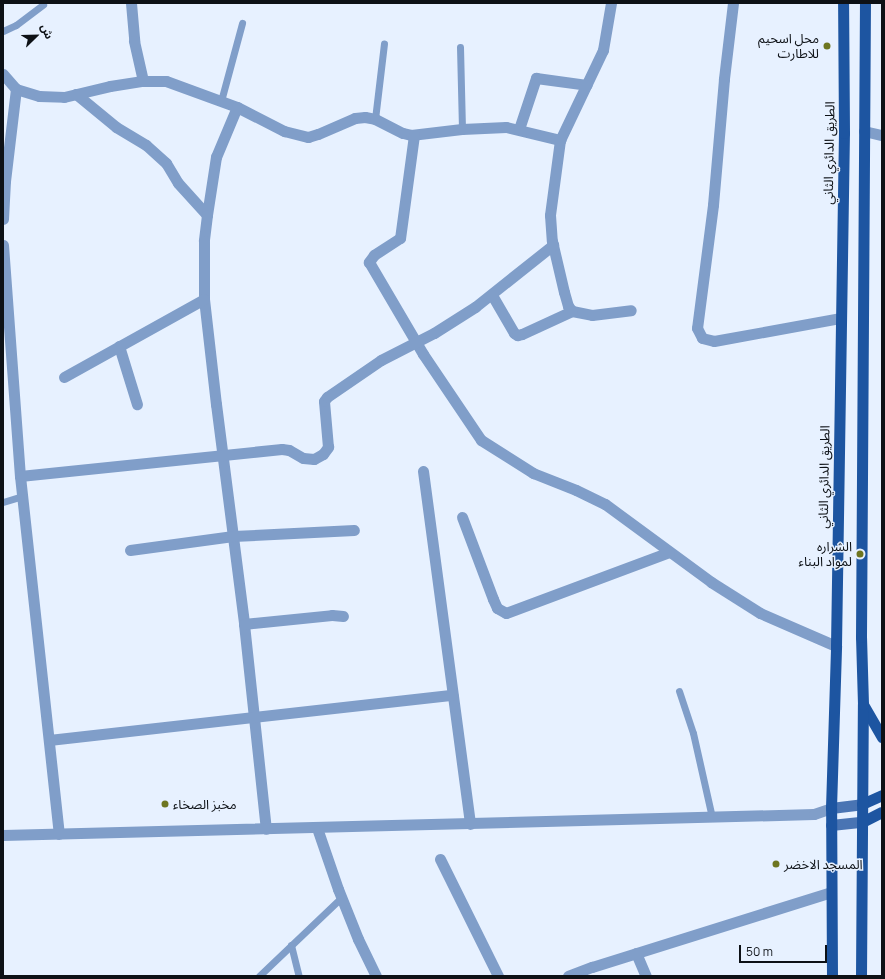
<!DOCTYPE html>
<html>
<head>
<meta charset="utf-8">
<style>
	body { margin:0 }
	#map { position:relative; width:885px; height:979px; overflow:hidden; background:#e7f1ff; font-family:Manrope,"Noto Sans Arabic",sans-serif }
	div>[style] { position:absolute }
	.service>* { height:7px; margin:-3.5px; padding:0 3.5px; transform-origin:3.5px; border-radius:3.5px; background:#809ec9 }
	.minor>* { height:11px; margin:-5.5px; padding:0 5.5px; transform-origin:5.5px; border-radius:5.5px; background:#809ec9 }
	.secondary>* { height:11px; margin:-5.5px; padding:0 5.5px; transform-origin:5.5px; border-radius:5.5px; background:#4974b3 }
	.primary>* { height:11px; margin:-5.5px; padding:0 5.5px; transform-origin:5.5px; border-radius:5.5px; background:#1d55a1 }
	.dots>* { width:11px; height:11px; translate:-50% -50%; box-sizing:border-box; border:2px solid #e7f1ff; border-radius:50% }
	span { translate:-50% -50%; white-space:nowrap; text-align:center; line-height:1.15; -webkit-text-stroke:3px #e7f1ff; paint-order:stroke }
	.poi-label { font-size:13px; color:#0d1116 }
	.right { translate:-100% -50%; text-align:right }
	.left { translate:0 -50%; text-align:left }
	.street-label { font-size:13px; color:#0d1116 }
	.frame { position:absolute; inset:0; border:4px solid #0d1116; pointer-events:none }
	.north { position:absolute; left:16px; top:16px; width:40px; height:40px; -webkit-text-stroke:3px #e7f1ff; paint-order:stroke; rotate:67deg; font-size:11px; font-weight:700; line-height:16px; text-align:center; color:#0d1116 }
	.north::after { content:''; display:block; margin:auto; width:14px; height:18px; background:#0d1116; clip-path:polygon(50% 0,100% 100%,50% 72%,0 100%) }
	.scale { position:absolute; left:739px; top:945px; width:88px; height:18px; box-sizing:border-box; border:2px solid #0d1116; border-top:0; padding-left:5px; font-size:12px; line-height:14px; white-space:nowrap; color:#0d1116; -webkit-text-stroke:3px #e7f1ff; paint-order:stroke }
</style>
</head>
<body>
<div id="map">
	<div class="service">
		<div style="left:3px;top:31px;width:14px;rotate:-25deg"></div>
		<div style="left:16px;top:25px;width:34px;rotate:-37deg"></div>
		<div style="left:460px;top:47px;width:82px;rotate:88.6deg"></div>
		<div style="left:221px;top:101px;width:81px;rotate:-74.9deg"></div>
		<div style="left:375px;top:119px;width:76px;rotate:-83.2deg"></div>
		<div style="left:3px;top:502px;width:21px;rotate:-17deg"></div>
		<div style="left:679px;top:691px;width:44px;rotate:71.6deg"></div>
		<div style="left:693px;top:733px;width:86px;rotate:77.3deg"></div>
		<div style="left:291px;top:945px;width:32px;rotate:76deg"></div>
		<div style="left:259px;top:976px;width:113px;rotate:-43.6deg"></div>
	</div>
	<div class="minor">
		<div style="left:131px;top:3px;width:38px;rotate:85deg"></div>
		<div style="left:134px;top:41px;width:41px;rotate:77.3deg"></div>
		<div style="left:611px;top:3px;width:48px;rotate:99.7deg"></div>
		<div style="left:603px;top:50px;width:100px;rotate:115.5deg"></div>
		<div style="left:560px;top:140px;width:76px;rotate:97.6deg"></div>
		<div style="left:550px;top:215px;width:26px;rotate:86deg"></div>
		<div style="left:552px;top:241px;width:52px;rotate:76.8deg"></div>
		<div style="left:564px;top:292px;width:15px;rotate:74deg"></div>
		<div style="left:568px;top:306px;width:6px;rotate:51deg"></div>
		<div style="left:572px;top:311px;width:20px;rotate:11deg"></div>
		<div style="left:592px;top:315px;width:39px;rotate:-7deg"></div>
		<div style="left:733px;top:3px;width:77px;rotate:96.8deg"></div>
		<div style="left:724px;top:79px;width:126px;rotate:95deg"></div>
		<div style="left:713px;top:205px;width:124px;rotate:97.4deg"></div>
		<div style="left:697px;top:328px;width:11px;rotate:63deg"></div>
		<div style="left:702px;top:338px;width:12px;rotate:14deg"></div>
		<div style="left:714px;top:341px;width:129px;rotate:-10.3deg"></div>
		<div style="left:3px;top:74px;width:20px;rotate:49deg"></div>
		<div style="left:16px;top:89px;width:24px;rotate:17deg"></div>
		<div style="left:39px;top:96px;width:25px;rotate:2deg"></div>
		<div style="left:64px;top:97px;width:47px;rotate:-13.4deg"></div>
		<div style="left:110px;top:86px;width:33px;rotate:-9deg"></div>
		<div style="left:143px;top:81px;width:23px"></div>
		<div style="left:166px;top:81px;width:76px;rotate:20.1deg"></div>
		<div style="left:237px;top:107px;width:53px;rotate:27.1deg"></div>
		<div style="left:284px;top:131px;width:25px;rotate:14deg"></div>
		<div style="left:308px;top:137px;width:10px;rotate:-17deg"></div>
		<div style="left:318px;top:134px;width:40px;rotate:-23.4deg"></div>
		<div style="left:355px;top:118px;width:10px;rotate:-6deg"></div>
		<div style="left:365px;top:117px;width:10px;rotate:11deg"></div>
		<div style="left:375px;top:119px;width:31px;rotate:27deg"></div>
		<div style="left:403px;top:133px;width:8px;rotate:14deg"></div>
		<div style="left:411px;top:135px;width:51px;rotate:-6.7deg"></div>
		<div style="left:462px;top:129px;width:44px;rotate:-2.6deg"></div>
		<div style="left:506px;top:127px;width:56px;rotate:13.5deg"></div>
		<div style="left:76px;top:94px;width:52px;rotate:39.5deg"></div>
		<div style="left:116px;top:127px;width:35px;rotate:31deg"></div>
		<div style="left:146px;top:145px;width:27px;rotate:42deg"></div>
		<div style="left:166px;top:163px;width:23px;rotate:59deg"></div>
		<div style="left:178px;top:183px;width:43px;rotate:47.8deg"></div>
		<div style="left:207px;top:215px;width:59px;rotate:-81.2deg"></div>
		<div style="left:216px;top:157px;width:54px;rotate:-67.2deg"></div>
		<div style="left:519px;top:129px;width:54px;rotate:-71.6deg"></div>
		<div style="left:536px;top:78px;width:51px;rotate:7.8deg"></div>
		<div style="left:864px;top:131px;width:18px;rotate:13deg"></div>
		<div style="left:414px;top:135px;width:104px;rotate:97.7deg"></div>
		<div style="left:400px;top:238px;width:31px;rotate:147deg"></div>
		<div style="left:374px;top:255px;width:9px;rotate:126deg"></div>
		<div style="left:369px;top:262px;width:107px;rotate:59.6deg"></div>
		<div style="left:423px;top:354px;width:104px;rotate:56deg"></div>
		<div style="left:481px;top:440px;width:62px;rotate:32.4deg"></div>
		<div style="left:533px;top:473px;width:46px;rotate:21.6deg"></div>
		<div style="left:576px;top:490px;width:32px;rotate:26deg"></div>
		<div style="left:605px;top:504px;width:132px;rotate:36.3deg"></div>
		<div style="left:711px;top:582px;width:58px;rotate:32.3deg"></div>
		<div style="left:760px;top:613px;width:83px;rotate:23.5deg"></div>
		<div style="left:207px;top:215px;width:26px;rotate:97deg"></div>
		<div style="left:204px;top:241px;width:58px;rotate:90deg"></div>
		<div style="left:204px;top:299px;width:106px;rotate:83.5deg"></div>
		<div style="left:216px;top:404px;width:222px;rotate:82.7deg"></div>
		<div style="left:244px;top:624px;width:206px;rotate:83.9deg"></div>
		<div style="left:3px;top:219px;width:38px;rotate:-87deg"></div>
		<div style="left:5px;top:181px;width:93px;rotate:-83.2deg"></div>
		<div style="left:3px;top:245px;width:232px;rotate:85.8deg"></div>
		<div style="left:20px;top:476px;width:360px;rotate:83.8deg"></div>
		<div style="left:492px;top:295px;width:44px;rotate:59.9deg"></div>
		<div style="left:514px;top:333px;width:4px;rotate:34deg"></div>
		<div style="left:517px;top:335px;width:5px;rotate:-11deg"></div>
		<div style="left:522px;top:334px;width:55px;rotate:-24.7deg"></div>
		<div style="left:119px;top:346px;width:61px;rotate:72.8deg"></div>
		<div style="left:64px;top:377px;width:160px;rotate:-29.1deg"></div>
		<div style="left:423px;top:471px;width:356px;rotate:82.4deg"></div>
		<div style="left:20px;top:476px;width:263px;rotate:-5.9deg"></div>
		<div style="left:282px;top:449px;width:7px;rotate:8deg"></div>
		<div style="left:289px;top:450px;width:16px;rotate:30deg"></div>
		<div style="left:303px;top:458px;width:11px;rotate:5deg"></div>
		<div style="left:314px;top:459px;width:10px;rotate:-29deg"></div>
		<div style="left:323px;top:454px;width:9px;rotate:-54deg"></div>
		<div style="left:328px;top:447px;width:46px;rotate:-95deg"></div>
		<div style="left:324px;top:401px;width:5px;rotate:-53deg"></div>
		<div style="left:327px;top:397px;width:65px;rotate:-34.4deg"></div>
		<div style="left:381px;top:360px;width:59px;rotate:-27deg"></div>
		<div style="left:434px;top:333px;width:49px;rotate:-32.4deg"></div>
		<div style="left:475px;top:307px;width:100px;rotate:-38.5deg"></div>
		<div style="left:462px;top:517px;width:88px;rotate:69.3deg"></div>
		<div style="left:493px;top:599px;width:10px;rotate:66deg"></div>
		<div style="left:497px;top:608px;width:10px;rotate:29deg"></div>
		<div style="left:506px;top:613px;width:174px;rotate:-20.5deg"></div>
		<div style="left:130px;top:550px;width:104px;rotate:-7.7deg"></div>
		<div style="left:233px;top:536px;width:121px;rotate:-2.8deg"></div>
		<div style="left:244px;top:624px;width:88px;rotate:-5.8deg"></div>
		<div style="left:332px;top:615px;width:11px;rotate:5deg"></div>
		<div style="left:49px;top:740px;width:406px;rotate:-6.4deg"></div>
		<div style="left:317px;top:828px;width:65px;rotate:71deg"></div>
		<div style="left:338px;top:889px;width:54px;rotate:68.2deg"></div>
		<div style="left:358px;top:939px;width:41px;rotate:64.1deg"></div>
		<div style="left:3px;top:835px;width:811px;rotate:-1.48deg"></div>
		<div style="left:814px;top:814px;width:18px;rotate:-19deg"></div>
		<div style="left:440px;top:859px;width:131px;rotate:63.6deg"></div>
		<div style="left:636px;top:953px;width:25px;rotate:67deg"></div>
		<div style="left:568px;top:976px;width:26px;rotate:-21deg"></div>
		<div style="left:592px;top:967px;width:250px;rotate:-17.4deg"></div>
	</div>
	<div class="secondary">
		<div style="left:831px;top:808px;width:31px;rotate:-7deg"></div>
		<div style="left:831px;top:825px;width:31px;rotate:-6deg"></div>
	</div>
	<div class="primary">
		<div style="left:864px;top:706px;width:36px;rotate:60deg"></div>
		<div style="left:862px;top:804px;width:22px;rotate:-24deg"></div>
		<div style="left:862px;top:822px;width:22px;rotate:-27deg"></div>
		<div style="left:832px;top:976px;width:168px;rotate:-90.3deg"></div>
		<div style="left:831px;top:808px;width:162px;rotate:-88.2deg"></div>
		<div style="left:836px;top:646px;width:513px;rotate:-89.11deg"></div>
		<div style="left:844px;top:133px;width:130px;rotate:-90.4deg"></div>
		<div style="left:861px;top:976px;width:272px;rotate:-89.6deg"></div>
		<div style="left:863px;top:704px;width:67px;rotate:-91.7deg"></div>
		<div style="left:861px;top:637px;width:634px;rotate:-89.64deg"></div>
	</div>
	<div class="dots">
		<div style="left:827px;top:46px;background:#6e7620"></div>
		<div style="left:860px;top:554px;background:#6e7620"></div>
		<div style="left:165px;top:804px;background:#6e7620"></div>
		<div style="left:776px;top:864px;background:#6e7620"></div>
	</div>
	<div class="poi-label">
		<span class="right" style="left:819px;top:46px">محل اسحيم<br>للاطارت</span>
		<span class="right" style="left:852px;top:554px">الشراره<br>لمواد البناء</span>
		<span class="left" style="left:173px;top:804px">مخبز الصخاء</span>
		<span class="left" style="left:784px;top:864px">المسجد الاخضر</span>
	</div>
	<div class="street-label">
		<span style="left:829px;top:153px;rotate:-89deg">الطريق الدائري الثاني</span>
		<span style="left:824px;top:477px;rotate:-89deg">الطريق الدائري الثاني</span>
	</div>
	<div class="frame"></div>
	<div class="north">ش</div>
	<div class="scale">50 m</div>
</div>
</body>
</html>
